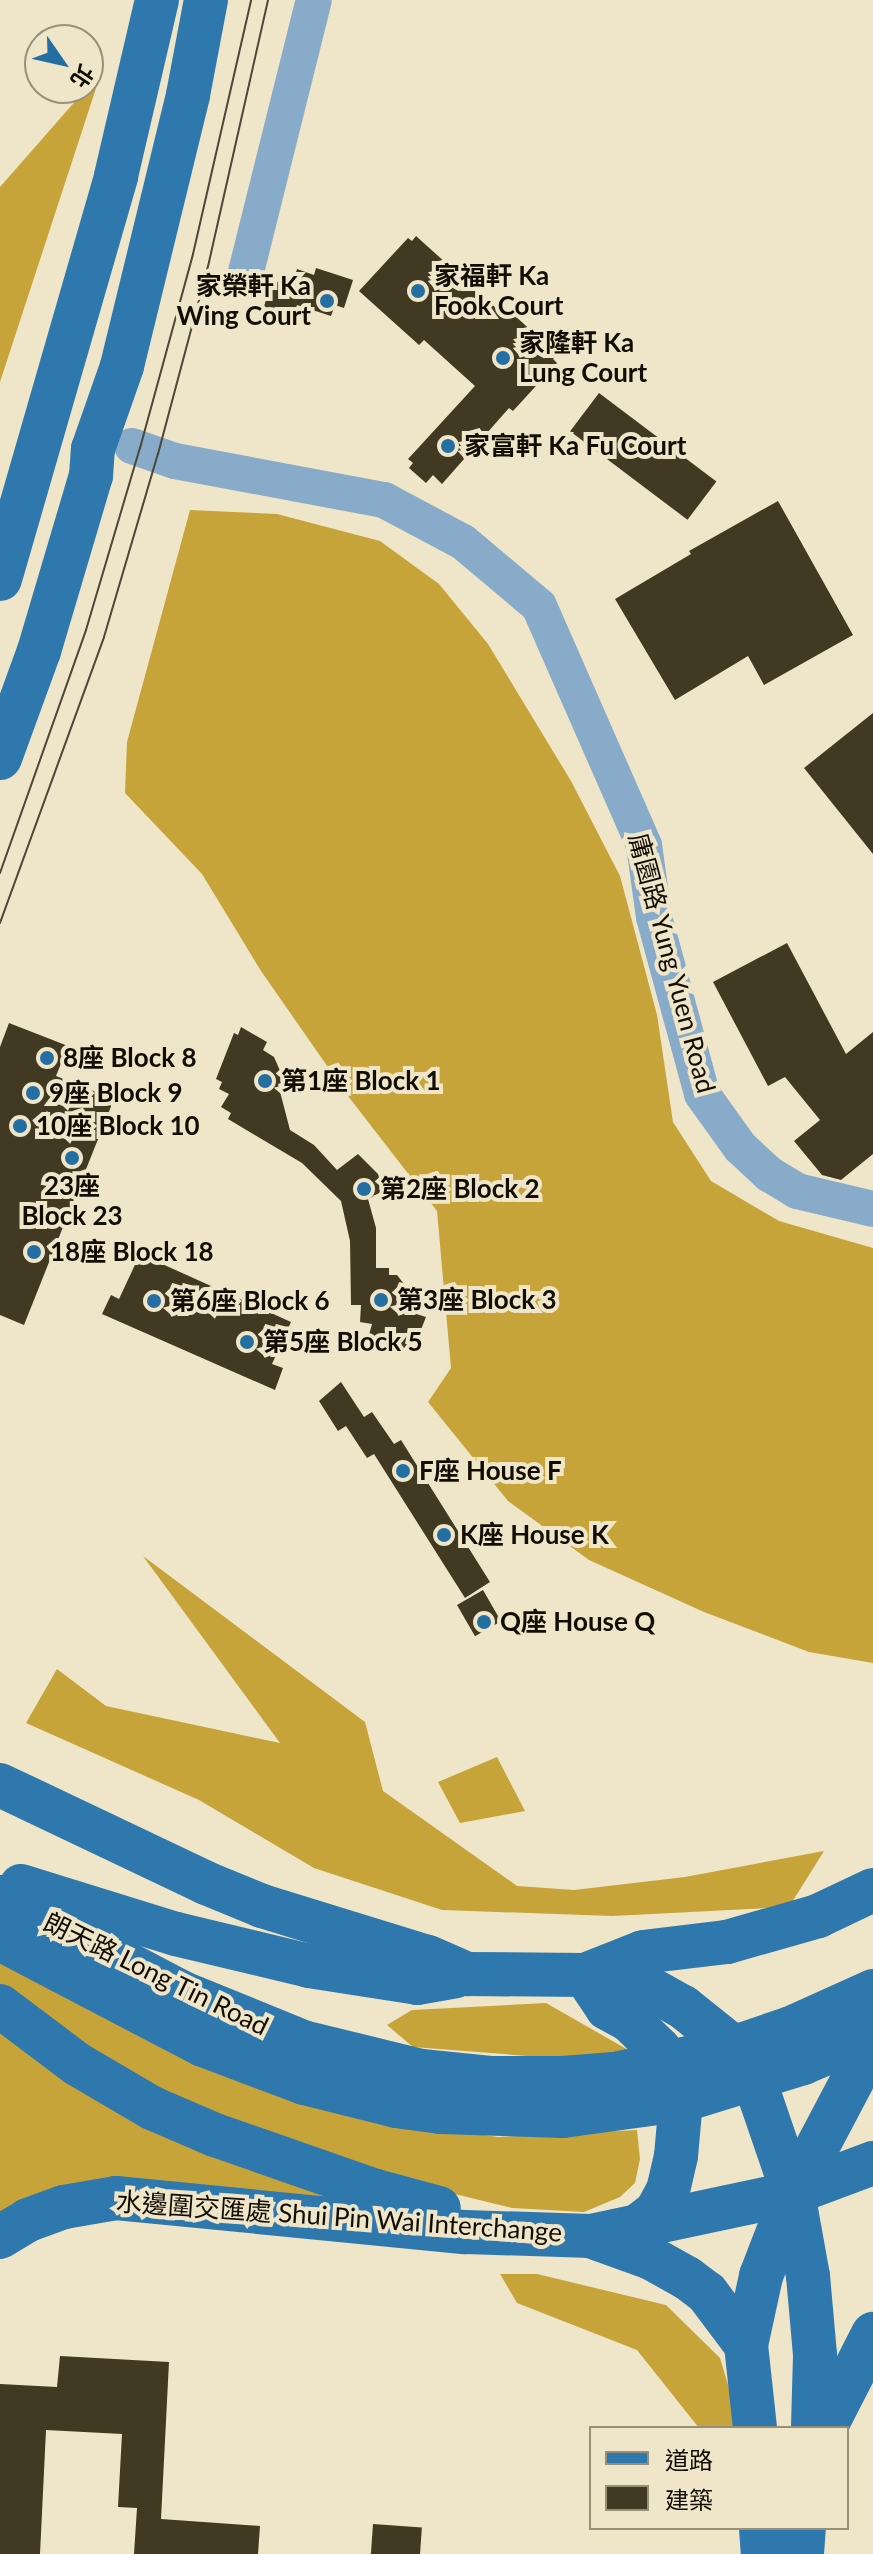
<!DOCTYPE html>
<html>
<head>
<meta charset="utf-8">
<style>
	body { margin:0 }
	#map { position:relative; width:873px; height:2554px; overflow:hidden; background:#efe5c8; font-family:Lato,"Noto Sans TC",sans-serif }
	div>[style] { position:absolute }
	.forest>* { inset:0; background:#c7a439 }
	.building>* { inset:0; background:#413921; transform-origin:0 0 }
	.minor>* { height:36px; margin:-18px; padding:0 18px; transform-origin:18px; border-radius:18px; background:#88abc9 }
	.major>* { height:44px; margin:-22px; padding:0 22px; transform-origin:22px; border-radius:22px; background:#2f78ad }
	.tram>* { height:2px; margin:-1px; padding:0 1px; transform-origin:1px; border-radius:1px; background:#4d4739 }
	.major-bridge>* { height:44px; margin:-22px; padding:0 22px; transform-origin:22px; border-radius:22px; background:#2f78ad }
	.dots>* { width:22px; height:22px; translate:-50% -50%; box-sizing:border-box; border:4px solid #efe5c8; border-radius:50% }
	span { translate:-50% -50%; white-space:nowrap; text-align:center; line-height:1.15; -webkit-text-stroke:8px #efe5c8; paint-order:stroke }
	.poi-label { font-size:26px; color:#120e05; font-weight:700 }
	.left { translate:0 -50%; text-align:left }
	.right { translate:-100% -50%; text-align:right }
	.street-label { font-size:26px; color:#120e05 }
	.legend { position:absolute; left:589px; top:2426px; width:260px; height:104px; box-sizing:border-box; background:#efe5c8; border:2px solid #978f7a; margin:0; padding:10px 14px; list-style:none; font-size:24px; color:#120e05 }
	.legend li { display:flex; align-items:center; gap:16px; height:40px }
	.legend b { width:40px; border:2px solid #978f7a }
	.north { position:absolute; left:24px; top:24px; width:80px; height:80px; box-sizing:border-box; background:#efe5c8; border:2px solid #978f7a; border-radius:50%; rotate:124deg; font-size:22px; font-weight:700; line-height:32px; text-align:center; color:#120e05 }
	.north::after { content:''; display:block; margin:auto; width:28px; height:36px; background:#246ea2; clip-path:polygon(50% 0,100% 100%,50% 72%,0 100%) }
</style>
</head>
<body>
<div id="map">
	<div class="forest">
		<div style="clip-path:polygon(100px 73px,101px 73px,0 382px,0 187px)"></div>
		<div style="clip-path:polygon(190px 510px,277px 514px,380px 541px,439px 584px,488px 644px,571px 781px,620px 876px,657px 1015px,673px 1122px,711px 1181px,779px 1221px,873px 1248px,873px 1663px,809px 1652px,704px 1612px,589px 1560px,508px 1501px,428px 1402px,451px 1368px,437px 1211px,348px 1096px,261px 971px,202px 874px,125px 793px,127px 742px)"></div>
		<div style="clip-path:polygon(143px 1556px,365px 1722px,383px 1791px,517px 1886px,574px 1890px,685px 1877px,824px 1851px,789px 1907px,613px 1916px,442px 1910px,314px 1868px,199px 1800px,26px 1723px,57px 1669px,106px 1706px,280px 1743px)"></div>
		<div style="clip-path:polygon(497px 1757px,525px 1811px,460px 1823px,438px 1782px)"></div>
		<div style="clip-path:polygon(0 1961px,389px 2122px,498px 2137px,637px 2130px,640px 2159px,635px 2183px,620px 2197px,584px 2212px,512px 2208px,414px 2184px,192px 2107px,79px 2043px,0 1987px)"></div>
		<div style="clip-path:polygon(546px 2003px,630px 2051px,553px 2058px,413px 2047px,387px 2025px,412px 2010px)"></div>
		<div style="clip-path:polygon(0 2029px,419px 2214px,0 2221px)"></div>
		<div style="clip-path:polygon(500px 2274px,537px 2274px,666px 2305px,720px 2358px,741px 2428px,699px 2428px,637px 2350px,517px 2303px)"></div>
	</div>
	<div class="building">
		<div style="clip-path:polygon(416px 236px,497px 309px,501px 303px,557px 354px,553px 359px,557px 363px,513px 411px,509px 408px,442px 484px,433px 475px,426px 483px,409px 468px,413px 463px,408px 459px,475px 386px,424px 340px,419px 345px,359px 291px,408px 238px,412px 241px)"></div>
		<div style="clip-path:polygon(316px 268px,353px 280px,344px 308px,335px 305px,331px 316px,297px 305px,289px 329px,270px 322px,272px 316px,262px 313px,272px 280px,292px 286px,297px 269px,314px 275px)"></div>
		<div style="left:599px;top:393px;width:147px;height:48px;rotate:37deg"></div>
		<div style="clip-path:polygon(778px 501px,853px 635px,764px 685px,748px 656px,675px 700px,615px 599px,691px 554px,689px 551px)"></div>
		<div style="clip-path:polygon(873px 713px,873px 854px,804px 768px)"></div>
		<div style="clip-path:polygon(787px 943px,846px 1054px,873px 1032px,873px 1154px,841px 1180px,822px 1175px,794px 1141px,820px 1120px,785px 1077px,768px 1086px,713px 982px)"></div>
		<div style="clip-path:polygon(9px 1023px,68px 1046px,56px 1076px,114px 1099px,24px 1325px,0 1315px,0 1047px)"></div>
		<div style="clip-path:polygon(241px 1027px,267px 1042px,263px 1050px,274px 1057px,285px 1082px,278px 1084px,290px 1130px,314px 1145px,337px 1170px,358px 1154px,378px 1174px,383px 1191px,368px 1199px,376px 1228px,376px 1268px,389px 1268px,389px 1275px,397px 1275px,414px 1297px,400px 1309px,426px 1317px,412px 1352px,369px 1335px,372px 1324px,360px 1322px,361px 1305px,351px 1305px,350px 1241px,341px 1201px,302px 1163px,228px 1119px,231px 1113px,221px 1107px,229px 1094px,219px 1089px,222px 1082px,216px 1079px,234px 1033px,238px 1035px)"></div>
		<div style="clip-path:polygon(140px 1254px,291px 1322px,272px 1364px,283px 1368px,275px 1390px,102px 1314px,111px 1295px,119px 1299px)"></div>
		<div style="clip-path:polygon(341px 1382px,364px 1417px,372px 1412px,394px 1444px,401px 1440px,490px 1582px,465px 1598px,374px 1454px,367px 1458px,346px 1426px,338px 1431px,319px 1401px)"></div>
		<div style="left:483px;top:1590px;width:36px;height:30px;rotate:60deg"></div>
		<div style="clip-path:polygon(60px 2356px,169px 2362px,161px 2519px,260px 2526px,258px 2554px,134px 2554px,137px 2508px,118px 2507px,122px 2434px,46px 2430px,40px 2554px,0 2554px,0 2384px,57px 2387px)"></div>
		<div style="left:373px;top:2524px;width:49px;height:30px;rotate:4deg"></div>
	</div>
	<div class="minor">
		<div style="left:246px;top:272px;width:280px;rotate:-76deg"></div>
		<div style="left:132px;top:446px;width:46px;rotate:19.2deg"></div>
		<div style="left:175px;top:461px;width:213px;rotate:10.6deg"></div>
		<div style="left:384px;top:500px;width:89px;rotate:28deg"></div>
		<div style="left:463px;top:542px;width:99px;rotate:40.1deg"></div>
		<div style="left:539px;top:606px;width:261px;rotate:66.3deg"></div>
		<div style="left:644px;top:845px;width:73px;rotate:82.1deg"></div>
		<div style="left:654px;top:917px;width:183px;rotate:74.8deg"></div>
		<div style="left:702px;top:1094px;width:65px;rotate:54.4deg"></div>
		<div style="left:740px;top:1147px;width:40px;rotate:43deg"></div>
		<div style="left:769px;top:1174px;width:33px;rotate:31deg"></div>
		<div style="left:797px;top:1191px;width:78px;rotate:13.3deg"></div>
	</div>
	<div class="major">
		<div style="left:0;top:579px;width:419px;rotate:-73.9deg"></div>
		<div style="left:116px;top:176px;width:181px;rotate:-76.9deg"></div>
		<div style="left:0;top:758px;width:114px;rotate:-70deg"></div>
		<div style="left:39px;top:651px;width:183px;rotate:-73.5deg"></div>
		<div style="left:91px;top:476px;width:27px;rotate:-86deg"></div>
		<div style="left:93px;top:449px;width:88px;rotate:-70.7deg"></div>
		<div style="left:122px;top:366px;width:279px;rotate:-76.3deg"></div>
		<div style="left:188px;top:95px;width:97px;rotate:-79.3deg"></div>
		<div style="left:0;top:1785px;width:228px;rotate:25.4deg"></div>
		<div style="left:206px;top:1883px;width:61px;rotate:22.3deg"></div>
		<div style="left:262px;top:1906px;width:174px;rotate:17.1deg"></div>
		<div style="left:428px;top:1957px;width:43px;rotate:23.6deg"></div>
		<div style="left:467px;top:1974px;width:118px;rotate:0.5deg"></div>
		<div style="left:585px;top:1975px;width:63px;rotate:11deg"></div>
		<div style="left:647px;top:1987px;width:41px;rotate:29.1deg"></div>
		<div style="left:683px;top:2007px;width:64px;rotate:38.7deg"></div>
		<div style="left:733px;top:2047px;width:44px;rotate:58.8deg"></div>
		<div style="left:756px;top:2085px;width:114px;rotate:71.1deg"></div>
		<div style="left:793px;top:2193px;width:84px;rotate:79.8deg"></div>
		<div style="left:808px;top:2276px;width:79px;rotate:84.9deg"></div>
		<div style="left:815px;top:2355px;width:73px;rotate:91.6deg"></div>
		<div style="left:21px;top:1886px;width:162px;rotate:17.2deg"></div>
		<div style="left:176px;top:1934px;width:137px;rotate:13.5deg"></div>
		<div style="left:309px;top:1966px;width:109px;rotate:8.9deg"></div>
		<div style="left:417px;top:1983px;width:39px;rotate:-10deg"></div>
		<div style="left:0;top:1897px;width:207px;rotate:27.7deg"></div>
		<div style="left:183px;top:1993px;width:130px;rotate:22.2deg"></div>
		<div style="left:303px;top:2042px;width:122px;rotate:13.8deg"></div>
		<div style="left:421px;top:2071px;width:72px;rotate:5.6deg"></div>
		<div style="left:493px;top:2078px;width:69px"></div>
		<div style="left:0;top:1939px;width:229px;rotate:27.6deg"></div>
		<div style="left:203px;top:2045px;width:108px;rotate:20.6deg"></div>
		<div style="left:304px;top:2083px;width:95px;rotate:14deg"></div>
		<div style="left:396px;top:2106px;width:45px;rotate:7.6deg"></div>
		<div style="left:441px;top:2112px;width:122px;rotate:1.9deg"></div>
		<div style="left:585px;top:1975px;width:40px;rotate:56deg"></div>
		<div style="left:607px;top:2008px;width:25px;rotate:29deg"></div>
		<div style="left:629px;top:2020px;width:42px;rotate:44deg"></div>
		<div style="left:659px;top:2049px;width:56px;rotate:66.7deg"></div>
		<div style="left:681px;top:2100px;width:56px;rotate:95.1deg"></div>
		<div style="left:676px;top:2156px;width:35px;rotate:103deg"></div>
		<div style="left:668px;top:2190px;width:24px;rotate:118deg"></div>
		<div style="left:657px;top:2211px;width:29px;rotate:142deg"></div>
		<div style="left:585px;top:1975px;width:62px;rotate:-21.6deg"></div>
		<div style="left:643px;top:1952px;width:85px;rotate:-6.8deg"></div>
		<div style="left:727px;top:1942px;width:95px;rotate:-15.9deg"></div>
		<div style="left:818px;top:1916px;width:61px;rotate:-25.3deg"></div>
		<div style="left:0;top:2006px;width:96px;rotate:37deg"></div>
		<div style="left:77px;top:2064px;width:87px;rotate:30.4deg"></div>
		<div style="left:152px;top:2108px;width:69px;rotate:23.2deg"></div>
		<div style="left:215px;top:2135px;width:170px;rotate:19.2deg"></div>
		<div style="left:376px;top:2191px;width:65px;rotate:15.1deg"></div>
		<div style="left:0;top:2237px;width:33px;rotate:-31deg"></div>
		<div style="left:28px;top:2220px;width:38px;rotate:-20deg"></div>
		<div style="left:64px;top:2207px;width:53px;rotate:-9.8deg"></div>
		<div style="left:116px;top:2198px;width:351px;rotate:5.6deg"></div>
		<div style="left:465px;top:2232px;width:126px;rotate:1.8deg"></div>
		<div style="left:591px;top:2236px;width:207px;rotate:-12deg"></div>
		<div style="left:793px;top:2193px;width:85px;rotate:-20.6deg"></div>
		<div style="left:593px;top:2237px;width:62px;rotate:19.9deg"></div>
		<div style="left:651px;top:2258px;width:41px;rotate:29.1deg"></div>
		<div style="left:687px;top:2278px;width:25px;rotate:37deg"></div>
		<div style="left:707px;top:2293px;width:65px;rotate:53.1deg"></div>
		<div style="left:755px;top:2428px;width:83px;rotate:-96.2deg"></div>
		<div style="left:746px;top:2345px;width:71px;rotate:-77.7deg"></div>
		<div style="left:761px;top:2276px;width:89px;rotate:-68.9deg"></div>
		<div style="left:793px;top:2193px;width:172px;rotate:-62.2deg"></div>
		<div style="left:825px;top:2428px;width:106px;rotate:-62.9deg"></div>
		<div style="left:761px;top:2528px;width:26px;rotate:86deg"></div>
		<div style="left:802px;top:2554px;width:26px;rotate:-86deg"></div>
	</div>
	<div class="tram">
		<div style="left:0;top:873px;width:258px;rotate:-70.5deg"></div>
		<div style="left:86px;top:630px;width:190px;rotate:-73.5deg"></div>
		<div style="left:140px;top:448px;width:201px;rotate:-74.7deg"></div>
		<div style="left:193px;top:254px;width:261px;rotate:-77.1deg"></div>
		<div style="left:0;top:923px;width:304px;rotate:-70deg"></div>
		<div style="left:104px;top:637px;width:191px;rotate:-73.6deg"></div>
		<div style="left:158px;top:454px;width:199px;rotate:-75.1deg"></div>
		<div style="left:209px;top:262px;width:269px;rotate:-77.3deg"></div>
	</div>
	<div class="major-bridge">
		<div style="left:562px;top:2078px;width:53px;rotate:-4.3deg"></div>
		<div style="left:615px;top:2074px;width:117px;rotate:-12.4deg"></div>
		<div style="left:729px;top:2049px;width:65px;rotate:-18.7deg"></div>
		<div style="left:791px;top:2028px;width:90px;rotate:-24.3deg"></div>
		<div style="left:563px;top:2116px;width:125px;rotate:-7.8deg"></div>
		<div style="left:687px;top:2099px;width:121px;rotate:-17.2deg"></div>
		<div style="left:803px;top:2063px;width:76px;rotate:-23.2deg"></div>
	</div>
	<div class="dots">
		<div style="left:418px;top:291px;background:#246ea2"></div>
		<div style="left:327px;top:301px;background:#246ea2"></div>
		<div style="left:503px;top:358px;background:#246ea2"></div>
		<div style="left:448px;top:446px;background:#246ea2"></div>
		<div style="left:47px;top:1058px;background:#246ea2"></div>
		<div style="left:265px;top:1081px;background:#246ea2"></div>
		<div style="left:33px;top:1093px;background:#246ea2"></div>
		<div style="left:20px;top:1126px;background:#246ea2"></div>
		<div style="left:72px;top:1158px;background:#246ea2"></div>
		<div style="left:364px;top:1189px;background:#246ea2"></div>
		<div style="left:34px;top:1252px;background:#246ea2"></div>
		<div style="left:381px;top:1300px;background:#246ea2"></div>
		<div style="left:154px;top:1301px;background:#246ea2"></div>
		<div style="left:247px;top:1342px;background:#246ea2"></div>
		<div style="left:403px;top:1471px;background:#246ea2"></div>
		<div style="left:444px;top:1535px;background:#246ea2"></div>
		<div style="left:484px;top:1622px;background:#246ea2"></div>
	</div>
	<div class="poi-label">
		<span class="left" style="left:434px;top:291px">家福軒 Ka<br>Fook Court</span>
		<span class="right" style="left:311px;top:301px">家榮軒 Ka<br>Wing Court</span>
		<span class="left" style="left:519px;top:358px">家隆軒 Ka<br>Lung Court</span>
		<span class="left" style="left:464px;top:446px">家富軒 Ka Fu Court</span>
		<span class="left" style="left:63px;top:1058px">8座 Block 8</span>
		<span class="left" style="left:281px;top:1081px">第1座 Block 1</span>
		<span class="left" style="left:49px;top:1093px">9座 Block 9</span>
		<span class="left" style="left:36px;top:1126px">10座 Block 10</span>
		<span style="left:72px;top:1201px">23座<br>Block 23</span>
		<span class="left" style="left:380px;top:1189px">第2座 Block 2</span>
		<span class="left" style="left:50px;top:1252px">18座 Block 18</span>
		<span class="left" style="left:397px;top:1300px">第3座 Block 3</span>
		<span class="left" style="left:170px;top:1301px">第6座 Block 6</span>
		<span class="left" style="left:263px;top:1342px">第5座 Block 5</span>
		<span class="left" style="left:419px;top:1471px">F座 House F</span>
		<span class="left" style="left:460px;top:1535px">K座 House K</span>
		<span class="left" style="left:500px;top:1622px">Q座 House Q</span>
	</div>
	<div class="street-label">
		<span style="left:672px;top:963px;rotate:75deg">庸園路 Yung Yuen Road</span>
		<span style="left:156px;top:1974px;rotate:26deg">朗天路 Long Tin Road</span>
		<span style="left:339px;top:2217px;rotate:4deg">水邊圍交匯處 Shui Pin Wai Interchange</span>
	</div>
	<ul class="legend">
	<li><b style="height:10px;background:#2f78ad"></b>道路</li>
	<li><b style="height:22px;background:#413921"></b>建築</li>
	</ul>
	<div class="north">北</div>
</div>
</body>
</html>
